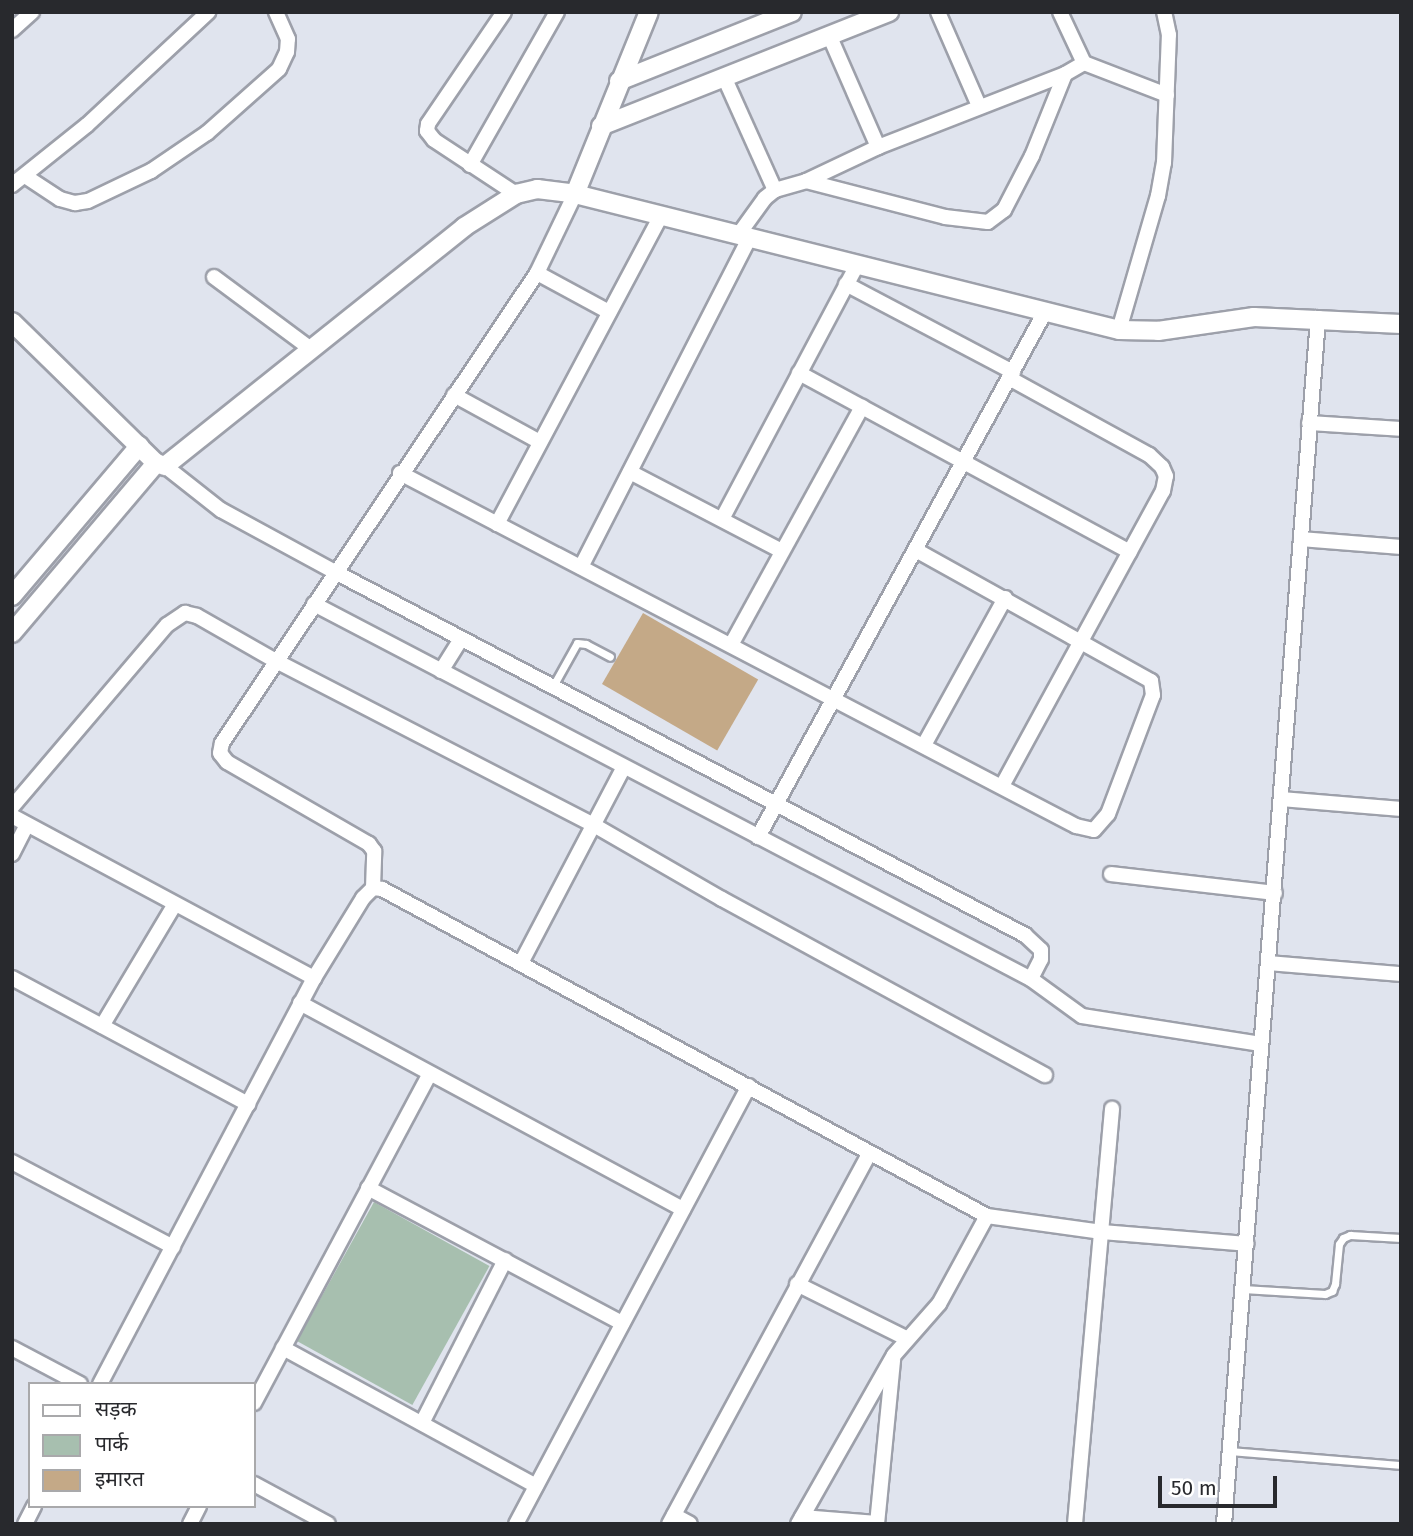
<!DOCTYPE html>
<html>
<head>
<meta charset="utf-8">
<style>
	body { margin:0 }
	#map { position:relative; width:1413px; height:1536px; overflow:hidden; background:#e0e4ee; font-family:"Fira Sans","Noto Sans Devanagari",sans-serif }
	div>[style] { position:absolute }
	.green>* { inset:0; background:#a7bfaf; transform-origin:0 0 }
	.building>* { inset:0; background:#c4a987; transform-origin:0 0 }
	.roads { filter:drop-shadow(2px 0 #9da0aa) drop-shadow(-2px 0 #9da0aa) drop-shadow(0 2px #9da0aa) drop-shadow(0 -2px #9da0aa) }
	.service>* { height:7px; margin:-3.5px; padding:0 3.5px; transform-origin:3.5px; border-radius:3.5px; background:#fff }
	.minor>* { height:14px; margin:-7px; padding:0 7px; transform-origin:7px; border-radius:7px; background:#fff }
	.tertiary>* { height:18px; margin:-9px; padding:0 9px; transform-origin:9px; border-radius:9px; background:#fff }
	span { translate:-50% -50%; white-space:nowrap; text-align:center; line-height:1.15; -webkit-text-stroke:6px #fff; paint-order:stroke }
	.frame { position:absolute; inset:0; border:14px solid #28292d; pointer-events:none }
	.legend { position:absolute; left:28px; top:1382px; width:228px; height:126px; box-sizing:border-box; background:#fff; border:2px solid #a9a9ab; margin:0; padding:9px 12px; list-style:none; font-size:21px; color:#28292d }
	.legend li { display:flex; align-items:center; gap:14px; height:35px }
	.legend b { width:35px; border:2px solid #a9a9ab }
	.scale { position:absolute; left:1158px; top:1476px; width:119px; height:32px; box-sizing:border-box; border:4px solid #28292d; border-top:0; padding-left:9px; font-size:21px; line-height:24px; white-space:nowrap; color:#28292d; -webkit-text-stroke:5px #fff; paint-order:stroke }
</style>
</head>
<body>
<div id="map">
	<div class="green">
		<div style="left:374px;top:1202px;width:132px;height:159px;rotate:29deg"></div>
	</div>
	<div class="building">
		<div style="left:643px;top:613px;width:133px;height:82px;rotate:30deg"></div>
	</div>
	<div class="roads">
		<div class="service">
			<div style="left:553px;top:686px;width:49px;rotate:-60.8deg"></div>
			<div style="left:577px;top:643px;width:9px;rotate:6deg"></div>
			<div style="left:586px;top:644px;width:27px;rotate:28deg"></div>
			<div style="left:1243px;top:1289px;width:82px;rotate:3.5deg"></div>
			<div style="left:1325px;top:1294px;width:8px;rotate:-23deg"></div>
			<div style="left:1332px;top:1291px;width:8px;rotate:-67deg"></div>
			<div style="left:1335px;top:1284px;width:40px;rotate:-84.3deg"></div>
			<div style="left:1339px;top:1244px;width:7px;rotate:-56deg"></div>
			<div style="left:1343px;top:1238px;width:8px;rotate:-23deg"></div>
			<div style="left:1350px;top:1235px;width:51px;rotate:3.4deg"></div>
			<div style="left:1230px;top:1451px;width:172px;rotate:4.7deg"></div>
		</div>
		<div class="minor">
			<div style="left:504px;top:12px;width:135px;rotate:124.2deg"></div>
			<div style="left:428px;top:124px;width:7px;rotate:98deg"></div>
			<div style="left:427px;top:131px;width:11px;rotate:52deg"></div>
			<div style="left:434px;top:140px;width:98px;rotate:33.4deg"></div>
			<div style="left:938px;top:12px;width:103px;rotate:66.4deg"></div>
			<div style="left:1060px;top:12px;width:56px;rotate:64.8deg"></div>
			<div style="left:12px;top:30px;width:27px;rotate:-42deg"></div>
			<div style="left:830px;top:37px;width:120px;rotate:66.4deg"></div>
			<div style="left:725px;top:79px;width:122px;rotate:65.8deg"></div>
			<div style="left:470px;top:165px;width:176px;rotate:-60.4deg"></div>
			<div style="left:25px;top:176px;width:42px;rotate:33.3deg"></div>
			<div style="left:60px;top:199px;width:16px;rotate:15deg"></div>
			<div style="left:75px;top:203px;width:13px;rotate:-9deg"></div>
			<div style="left:88px;top:201px;width:70px;rotate:-25.5deg"></div>
			<div style="left:151px;top:171px;width:68px;rotate:-34.2deg"></div>
			<div style="left:207px;top:133px;width:96px;rotate:-41.6deg"></div>
			<div style="left:279px;top:69px;width:19px;rotate:-65deg"></div>
			<div style="left:287px;top:52px;width:13px;rotate:-86deg"></div>
			<div style="left:288px;top:39px;width:30px;rotate:-114deg"></div>
			<div style="left:806px;top:181px;width:144px;rotate:14.5deg"></div>
			<div style="left:945px;top:217px;width:43px;rotate:6.6deg"></div>
			<div style="left:988px;top:222px;width:20px;rotate:-37deg"></div>
			<div style="left:1004px;top:210px;width:61px;rotate:-62.6deg"></div>
			<div style="left:1032px;top:156px;width:88px;rotate:-68.1deg"></div>
			<div style="left:12px;top:185px;width:96px;rotate:-38.7deg"></div>
			<div style="left:87px;top:125px;width:166px;rotate:-43deg"></div>
			<div style="left:739px;top:234px;width:44px;rotate:-54.2deg"></div>
			<div style="left:765px;top:198px;width:13px;rotate:-39deg"></div>
			<div style="left:775px;top:190px;width:32px;rotate:-16deg"></div>
			<div style="left:806px;top:181px;width:80px;rotate:-25.3deg"></div>
			<div style="left:878px;top:147px;width:201px;rotate:-21.3deg"></div>
			<div style="left:1065px;top:74px;width:22px;rotate:-30deg"></div>
			<div style="left:1084px;top:63px;width:89px;rotate:21.1deg"></div>
			<div style="left:537px;top:273px;width:82px;rotate:28.4deg"></div>
			<div style="left:214px;top:277px;width:121px;rotate:36.6deg"></div>
			<div style="left:846px;top:284px;width:189px;rotate:27.8deg"></div>
			<div style="left:1119px;top:330px;width:140px;rotate:-73.8deg"></div>
			<div style="left:1158px;top:196px;width:34px;rotate:-80deg"></div>
			<div style="left:1164px;top:163px;width:128px;rotate:-87.8deg"></div>
			<div style="left:1169px;top:35px;width:24px;rotate:-102deg"></div>
			<div style="left:799px;top:373px;width:376px;rotate:28.4deg"></div>
			<div style="left:454px;top:395px;width:98px;rotate:28.7deg"></div>
			<div style="left:1309px;top:423px;width:92px;rotate:3.7deg"></div>
			<div style="left:165px;top:466px;width:71px;rotate:38.2deg"></div>
			<div style="left:221px;top:510px;width:130px;rotate:28.5deg"></div>
			<div style="left:335px;top:572px;width:780px;rotate:27.75deg"></div>
			<div style="left:1025px;top:935px;width:22px;rotate:43deg"></div>
			<div style="left:1041px;top:950px;width:9px;rotate:90deg"></div>
			<div style="left:1041px;top:959px;width:22px;rotate:117deg"></div>
			<div style="left:630px;top:472px;width:171px;rotate:27.5deg"></div>
			<div style="left:400px;top:473px;width:763px;rotate:27.57deg"></div>
			<div style="left:1076px;top:826px;width:18px;rotate:13deg"></div>
			<div style="left:1094px;top:830px;width:21px;rotate:-49deg"></div>
			<div style="left:1108px;top:814px;width:127px;rotate:-69.3deg"></div>
			<div style="left:1153px;top:695px;width:14px;rotate:-98deg"></div>
			<div style="left:1151px;top:681px;width:269px;rotate:-150.9deg"></div>
			<div style="left:722px;top:519px;width:288px;rotate:-62deg"></div>
			<div style="left:497px;top:524px;width:350px;rotate:-62deg"></div>
			<div style="left:1301px;top:539px;width:100px;rotate:4.6deg"></div>
			<div style="left:581px;top:567px;width:371px;rotate:-62.9deg"></div>
			<div style="left:314px;top:604px;width:809px;rotate:27.61deg"></div>
			<div style="left:1031px;top:979px;width:63px;rotate:36deg"></div>
			<div style="left:1082px;top:1016px;width:181px;rotate:8.9deg"></div>
			<div style="left:731px;top:645px;width:272px;rotate:-61.2deg"></div>
			<div style="left:441px;top:671px;width:38px;rotate:-58deg"></div>
			<div style="left:924px;top:745px;width:168px;rotate:-61.1deg"></div>
			<div style="left:1002px;top:786px;width:336px;rotate:-61.4deg"></div>
			<div style="left:1163px;top:491px;width:15px;rotate:-79deg"></div>
			<div style="left:1166px;top:476px;width:10px;rotate:-114deg"></div>
			<div style="left:1162px;top:467px;width:18px;rotate:-137deg"></div>
			<div style="left:1149px;top:455px;width:160px;rotate:-151.2deg"></div>
			<div style="left:1282px;top:799px;width:119px;rotate:4.8deg"></div>
			<div style="left:12px;top:807px;width:239px;rotate:-49.6deg"></div>
			<div style="left:167px;top:625px;width:22px;rotate:-34deg"></div>
			<div style="left:185px;top:613px;width:12px;rotate:14deg"></div>
			<div style="left:197px;top:616px;width:91px;rotate:29.7deg"></div>
			<div style="left:276px;top:661px;width:356px;rotate:27.3deg"></div>
			<div style="left:592px;top:824px;width:150px;rotate:30deg"></div>
			<div style="left:722px;top:899px;width:368px;rotate:28.6deg"></div>
			<div style="left:12px;top:816px;width:343px;rotate:28.2deg"></div>
			<div style="left:758px;top:837px;width:598px;rotate:-61.34deg"></div>
			<div style="left:12px;top:854px;width:33px;rotate:-63deg"></div>
			<div style="left:1111px;top:874px;width:165px;rotate:6.6deg"></div>
			<div style="left:373px;top:888px;width:37px;rotate:-88deg"></div>
			<div style="left:374px;top:851px;width:9px;rotate:-126deg"></div>
			<div style="left:369px;top:844px;width:164px;rotate:-150deg"></div>
			<div style="left:227px;top:762px;width:11px;rotate:-128deg"></div>
			<div style="left:220px;top:753px;width:10px;rotate:-79deg"></div>
			<div style="left:222px;top:743px;width:566px;rotate:-56.17deg"></div>
			<div style="left:537px;top:273px;width:88px;rotate:-64.3deg"></div>
			<div style="left:521px;top:963px;width:221px;rotate:-62.3deg"></div>
			<div style="left:1269px;top:963px;width:132px;rotate:4.8deg"></div>
			<div style="left:12px;top:978px;width:268px;rotate:28.1deg"></div>
			<div style="left:300px;top:1003px;width:435px;rotate:28.3deg"></div>
			<div style="left:102px;top:1026px;width:142px;rotate:-59.1deg"></div>
			<div style="left:12px;top:1162px;width:182px;rotate:27.8deg"></div>
			<div style="left:368px;top:1188px;width:288px;rotate:28deg"></div>
			<div style="left:797px;top:1284px;width:122px;rotate:26.4deg"></div>
			<div style="left:12px;top:1348px;width:77px;rotate:27.9deg"></div>
			<div style="left:283px;top:1348px;width:288px;rotate:28.6deg"></div>
			<div style="left:100px;top:1384px;width:459px;rotate:-62.2deg"></div>
			<div style="left:314px;top:978px;width:94px;rotate:-58.5deg"></div>
			<div style="left:363px;top:898px;width:14px;rotate:-45deg"></div>
			<div style="left:373px;top:888px;width:9px;rotate:6deg"></div>
			<div style="left:382px;top:889px;width:688px;rotate:28.39deg"></div>
			<div style="left:987px;top:1216px;width:116px;rotate:7.9deg"></div>
			<div style="left:1102px;top:1232px;width:145px;rotate:4.7deg"></div>
			<div style="left:254px;top:1403px;width:373px;rotate:-61.9deg"></div>
			<div style="left:422px;top:1423px;width:183px;rotate:-63deg"></div>
			<div style="left:254px;top:1484px;width:84px;rotate:28.4deg"></div>
			<div style="left:674px;top:1515px;width:18px;rotate:29deg"></div>
			<div style="left:802px;top:1517px;width:75px;rotate:4.6deg"></div>
			<div style="left:25px;top:1524px;width:20px;rotate:-63deg"></div>
			<div style="left:190px;top:1524px;width:20px;rotate:-63deg"></div>
			<div style="left:516px;top:1524px;width:496px;rotate:-62deg"></div>
			<div style="left:669px;top:1524px;width:422px;rotate:-61.6deg"></div>
			<div style="left:798px;top:1524px;width:194px;rotate:-60.4deg"></div>
			<div style="left:894px;top:1355px;width:68px;rotate:-48.6deg"></div>
			<div style="left:939px;top:1304px;width:100px;rotate:-61.4deg"></div>
			<div style="left:877px;top:1524px;width:165px;rotate:-84.4deg"></div>
			<div style="left:1075px;top:1524px;width:417px;rotate:-84.9deg"></div>
			<div style="left:1224px;top:1524px;width:1210px;rotate:-85.54deg"></div>
		</div>
		<div class="tertiary">
			<div style="left:619px;top:81px;width:186px;rotate:-21.7deg"></div>
			<div style="left:601px;top:126px;width:310px;rotate:-21.6deg"></div>
			<div style="left:575px;top:194px;width:196px;rotate:-67.9deg"></div>
			<div style="left:12px;top:322px;width:202px;rotate:44.4deg"></div>
			<div style="left:156px;top:463px;width:9px;rotate:18deg"></div>
			<div style="left:165px;top:466px;width:383px;rotate:-38.6deg"></div>
			<div style="left:464px;top:227px;width:62px;rotate:-32.4deg"></div>
			<div style="left:516px;top:194px;width:22px;rotate:-13deg"></div>
			<div style="left:537px;top:189px;width:38px;rotate:7deg"></div>
			<div style="left:575px;top:194px;width:561px;rotate:14.04deg"></div>
			<div style="left:1119px;top:330px;width:39px;rotate:1deg"></div>
			<div style="left:1158px;top:331px;width:97px;rotate:-8.3deg"></div>
			<div style="left:1254px;top:317px;width:147px;rotate:2.7deg"></div>
			<div style="left:12px;top:596px;width:197px;rotate:-49.7deg"></div>
			<div style="left:12px;top:633px;width:223px;rotate:-49.7deg"></div>
		</div>
	</div>
	<div class="frame"></div>
	<ul class="legend">
	<li><b style="height:9px;background:#fff"></b>सड़क</li>
	<li><b style="height:19px;background:#a7bfaf"></b>पार्क</li>
	<li><b style="height:19px;background:#c4a987"></b>इमारत</li>
	</ul>
	<div class="scale">50 m</div>
</div>
</body>
</html>
